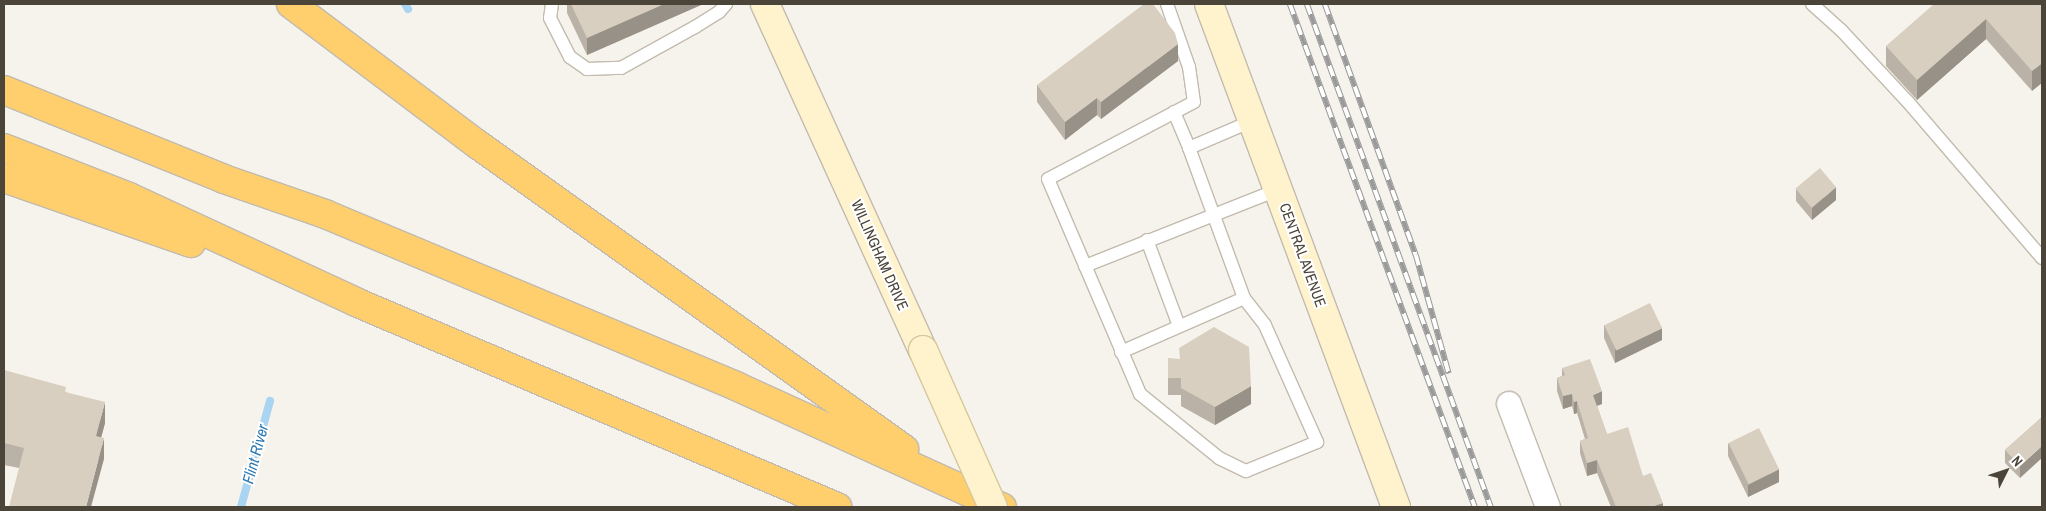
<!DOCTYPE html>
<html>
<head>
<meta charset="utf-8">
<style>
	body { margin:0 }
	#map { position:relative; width:2046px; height:511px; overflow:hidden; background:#f6f3ec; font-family:"Archivo Narrow",sans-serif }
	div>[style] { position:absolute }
	.stream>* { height:8px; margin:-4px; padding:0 4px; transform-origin:4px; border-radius:4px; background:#a9d4f2 }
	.roads { filter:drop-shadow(1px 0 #c2bbae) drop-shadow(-1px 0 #c2bbae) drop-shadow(0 1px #c2bbae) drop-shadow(0 -1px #c2bbae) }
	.lane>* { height:12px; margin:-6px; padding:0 6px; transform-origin:6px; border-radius:6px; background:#fff }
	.street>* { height:24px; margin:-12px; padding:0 12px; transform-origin:12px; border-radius:12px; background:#fff }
	.secondary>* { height:28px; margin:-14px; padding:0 14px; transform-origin:14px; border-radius:14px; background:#fff3cd }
	.highway>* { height:28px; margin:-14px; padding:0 14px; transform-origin:14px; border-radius:14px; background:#ffcf6e }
	.rail>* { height:5.5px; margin-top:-2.75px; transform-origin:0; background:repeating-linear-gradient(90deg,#fff 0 11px,#9a9a9a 0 22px); box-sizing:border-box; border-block:1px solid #9a9a9a }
	.bridges { filter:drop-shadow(1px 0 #d6c79b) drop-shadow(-1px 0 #d6c79b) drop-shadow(0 1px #d6c79b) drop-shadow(0 -1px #d6c79b) }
	.secondary-bridge>* { height:28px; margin:-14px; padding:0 14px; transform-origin:14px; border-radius:14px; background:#fff3cd }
	.wall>* { inset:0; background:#bab2a6 }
	.shaded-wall>* { inset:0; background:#979187 }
	.building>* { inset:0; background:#d8cfc1; transform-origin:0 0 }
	span { translate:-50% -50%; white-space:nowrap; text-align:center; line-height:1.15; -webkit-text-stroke:4px #fff; paint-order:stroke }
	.street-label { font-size:15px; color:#4b4439 }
	.water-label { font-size:16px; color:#2e7ab2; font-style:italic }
	.frame { position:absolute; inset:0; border:5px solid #4b4439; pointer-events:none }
	.north { position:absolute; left:1981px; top:446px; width:50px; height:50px; -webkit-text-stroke:4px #fff; paint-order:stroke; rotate:49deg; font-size:14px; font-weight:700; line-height:20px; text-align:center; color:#4b4439 }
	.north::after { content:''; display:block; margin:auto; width:18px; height:22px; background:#4b4439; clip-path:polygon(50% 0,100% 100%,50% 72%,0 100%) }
</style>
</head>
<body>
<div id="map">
	<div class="stream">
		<div style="left:405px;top:4px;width:6px;rotate:59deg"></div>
		<div style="left:241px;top:507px;width:110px;rotate:-74.7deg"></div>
	</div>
	<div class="roads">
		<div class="lane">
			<div style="left:552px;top:4px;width:14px;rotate:98deg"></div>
			<div style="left:550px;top:18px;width:44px;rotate:62.9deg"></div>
			<div style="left:570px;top:57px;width:21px;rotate:35deg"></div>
			<div style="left:587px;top:69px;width:34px;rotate:-2deg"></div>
			<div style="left:621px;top:68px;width:85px;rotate:-29deg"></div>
			<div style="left:695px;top:27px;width:28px;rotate:-32deg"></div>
			<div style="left:719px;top:12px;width:11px;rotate:-49deg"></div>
			<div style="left:1167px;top:4px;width:67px;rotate:70.8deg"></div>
			<div style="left:1189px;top:67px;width:35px;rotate:82deg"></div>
			<div style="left:1194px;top:102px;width:165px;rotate:152.2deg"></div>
			<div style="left:1048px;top:179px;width:234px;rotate:66.8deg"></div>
			<div style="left:1140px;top:394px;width:102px;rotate:39deg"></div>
			<div style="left:1219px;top:458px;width:30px;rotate:26deg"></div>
			<div style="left:1246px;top:471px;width:77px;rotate:-22.2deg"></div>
			<div style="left:1317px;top:442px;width:128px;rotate:-114deg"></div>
			<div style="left:1265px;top:325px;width:34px;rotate:-128deg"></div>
			<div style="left:1244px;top:298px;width:160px;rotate:-110.1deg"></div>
			<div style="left:1189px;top:148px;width:71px;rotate:-23.3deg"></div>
			<div style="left:1812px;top:4px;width:39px;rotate:42deg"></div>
			<div style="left:1841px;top:30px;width:98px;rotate:47.1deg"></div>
			<div style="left:1908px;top:102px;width:206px;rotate:49.3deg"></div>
			<div style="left:1174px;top:112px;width:39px;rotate:67deg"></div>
			<div style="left:1147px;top:240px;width:92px;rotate:69.6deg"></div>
			<div style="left:1085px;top:266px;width:209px;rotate:-21.6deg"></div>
			<div style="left:1121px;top:352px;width:134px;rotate:-23.7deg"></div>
		</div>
		<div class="street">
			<div style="left:1509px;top:404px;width:110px;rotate:69.3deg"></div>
		</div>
		<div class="secondary">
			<div style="left:765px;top:4px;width:380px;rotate:65.5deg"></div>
			<div style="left:1209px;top:4px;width:537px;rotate:69.61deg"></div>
		</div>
		<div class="highway">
			<div style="left:291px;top:4px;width:233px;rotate:37deg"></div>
			<div style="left:477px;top:144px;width:525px;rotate:35.54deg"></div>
			<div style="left:4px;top:90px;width:237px;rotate:22deg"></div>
			<div style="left:224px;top:179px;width:107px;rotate:19.1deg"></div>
			<div style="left:325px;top:214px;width:446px;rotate:22.7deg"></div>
			<div style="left:736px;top:386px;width:292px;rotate:24.5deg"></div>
			<div style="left:4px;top:148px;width:134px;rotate:21.4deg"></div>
			<div style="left:129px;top:197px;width:252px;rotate:24.8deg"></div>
			<div style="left:358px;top:303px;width:521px;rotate:23.07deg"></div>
			<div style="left:4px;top:178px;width:198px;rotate:19.2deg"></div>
		</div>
	</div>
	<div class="rail">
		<div style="left:1290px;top:4px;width:536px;rotate:69.81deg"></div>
		<div style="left:1307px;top:4px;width:536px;rotate:69.91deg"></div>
		<div style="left:1325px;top:4px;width:267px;rotate:70.1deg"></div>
		<div style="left:1416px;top:255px;width:123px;rotate:74.5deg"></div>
	</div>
	<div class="bridges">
		<div class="secondary-bridge">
			<div style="left:923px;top:350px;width:172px;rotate:66deg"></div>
		</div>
	</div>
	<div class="wall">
		<div style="clip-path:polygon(567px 4px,701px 4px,701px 5px,587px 55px,567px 13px)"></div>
		<div style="clip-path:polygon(2042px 4px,2032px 91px,1986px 39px,1917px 100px,1886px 66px,1886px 46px)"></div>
		<div style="clip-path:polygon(1178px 61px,1101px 119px,1097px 115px,1065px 140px,1037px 102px,1037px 85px)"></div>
		<div style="clip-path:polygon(1796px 189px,1836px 200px,1812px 220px,1796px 201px)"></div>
		<div style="clip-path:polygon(1604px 325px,1662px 340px,1615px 363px,1604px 338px)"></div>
		<div style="clip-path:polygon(1168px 358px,1251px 404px,1215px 425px,1181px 406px,1181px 395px,1168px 395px)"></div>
		<div style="clip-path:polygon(1562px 368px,1602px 404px,1597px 406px,1607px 434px,1643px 476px,1663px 507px,1611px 507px,1597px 473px,1587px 476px,1580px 453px,1580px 441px,1585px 439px,1577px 413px,1574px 414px,1572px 406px,1563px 409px,1557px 391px,1557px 378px,1562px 376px)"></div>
		<div style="clip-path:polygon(4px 370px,66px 392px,105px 423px,101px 437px,104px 459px,19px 468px,4px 465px)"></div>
		<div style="clip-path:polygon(2042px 417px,2020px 478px,2005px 463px,2005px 450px)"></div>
		<div style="clip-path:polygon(1728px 443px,1779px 482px,1748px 497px,1728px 456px)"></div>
	</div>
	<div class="shaded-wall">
		<div style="clip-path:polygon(664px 4px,701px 4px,701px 5px,587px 55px,587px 38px)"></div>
		<div style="clip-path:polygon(1986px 19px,1986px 39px,1917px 100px,1917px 80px)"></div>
		<div style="clip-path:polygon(1178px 44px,1178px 61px,1101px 119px,1101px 102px)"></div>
		<div style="clip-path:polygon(2042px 63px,2042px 83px,2032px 91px,2032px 71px)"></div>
		<div style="clip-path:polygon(1097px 98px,1097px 115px,1065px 140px,1065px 122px)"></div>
		<div style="clip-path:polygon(1836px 187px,1836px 200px,1812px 220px,1812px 208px)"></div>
		<div style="clip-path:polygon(1662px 328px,1662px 340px,1615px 363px,1615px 350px)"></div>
		<div style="clip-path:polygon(1251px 386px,1251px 404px,1215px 425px,1215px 407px)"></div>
		<div style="clip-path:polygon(1602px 391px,1602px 404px,1593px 407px,1593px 395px)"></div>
		<div style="clip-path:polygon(1572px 394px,1572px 406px,1563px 409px,1563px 396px)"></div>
		<div style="clip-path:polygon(1577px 401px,1577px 413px,1574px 414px,1574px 402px)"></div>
		<div style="clip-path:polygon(105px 402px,105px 423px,96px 457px,96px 436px)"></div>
		<div style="clip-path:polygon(104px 438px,104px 459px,91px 507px,86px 507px)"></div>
		<div style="clip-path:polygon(2042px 446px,2042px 458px,2020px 478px,2020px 466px)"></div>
		<div style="clip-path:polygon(1597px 460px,1597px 473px,1587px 476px,1587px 463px)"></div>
		<div style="clip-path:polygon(1779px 469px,1779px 482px,1748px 497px,1748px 485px)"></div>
		<div style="clip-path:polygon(1663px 503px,1663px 507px,1651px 507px)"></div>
	</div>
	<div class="building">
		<div style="clip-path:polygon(571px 4px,664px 4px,587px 38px)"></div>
		<div style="clip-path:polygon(1144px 4px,1153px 4px,1175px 33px,1178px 44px,1101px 102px,1097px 98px,1065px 122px,1037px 85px)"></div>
		<div style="clip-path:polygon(1934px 4px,2042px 4px,2042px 63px,2032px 71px,1986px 19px,1917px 80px,1886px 46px)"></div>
		<div style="left:1820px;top:168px;width:25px;height:32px;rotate:50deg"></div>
		<div style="left:1650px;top:303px;width:28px;height:51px;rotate:64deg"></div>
		<div style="clip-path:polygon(1214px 327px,1249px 347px,1251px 386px,1215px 407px,1181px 388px,1181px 378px,1168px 378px,1168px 358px,1180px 359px,1179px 348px)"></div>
		<div style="clip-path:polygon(1590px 359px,1602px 391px,1593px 395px,1607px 434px,1628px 427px,1643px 476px,1651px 473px,1663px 503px,1651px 507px,1616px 507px,1597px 460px,1587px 463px,1580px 441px,1588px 438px,1577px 401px,1574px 402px,1572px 394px,1563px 396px,1557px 378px,1565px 375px,1562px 368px)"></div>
		<div style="clip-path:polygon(4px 370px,66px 387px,65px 392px,105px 402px,96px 436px,104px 438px,86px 507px,9px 507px,24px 448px,4px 443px)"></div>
		<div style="clip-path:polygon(2042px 417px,2042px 446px,2020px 466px,2005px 450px)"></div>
		<div style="left:1759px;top:428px;width:46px;height:34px;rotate:64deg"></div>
	</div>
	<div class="street-label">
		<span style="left:880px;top:255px;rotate:66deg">WILLINGHAM DRIVE</span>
		<span style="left:1303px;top:255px;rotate:70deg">CENTRAL AVENUE</span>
	</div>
	<div class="water-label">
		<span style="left:255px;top:454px;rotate:-75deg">Flint River</span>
	</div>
	<div class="frame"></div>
	<div class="north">N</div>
</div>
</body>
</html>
